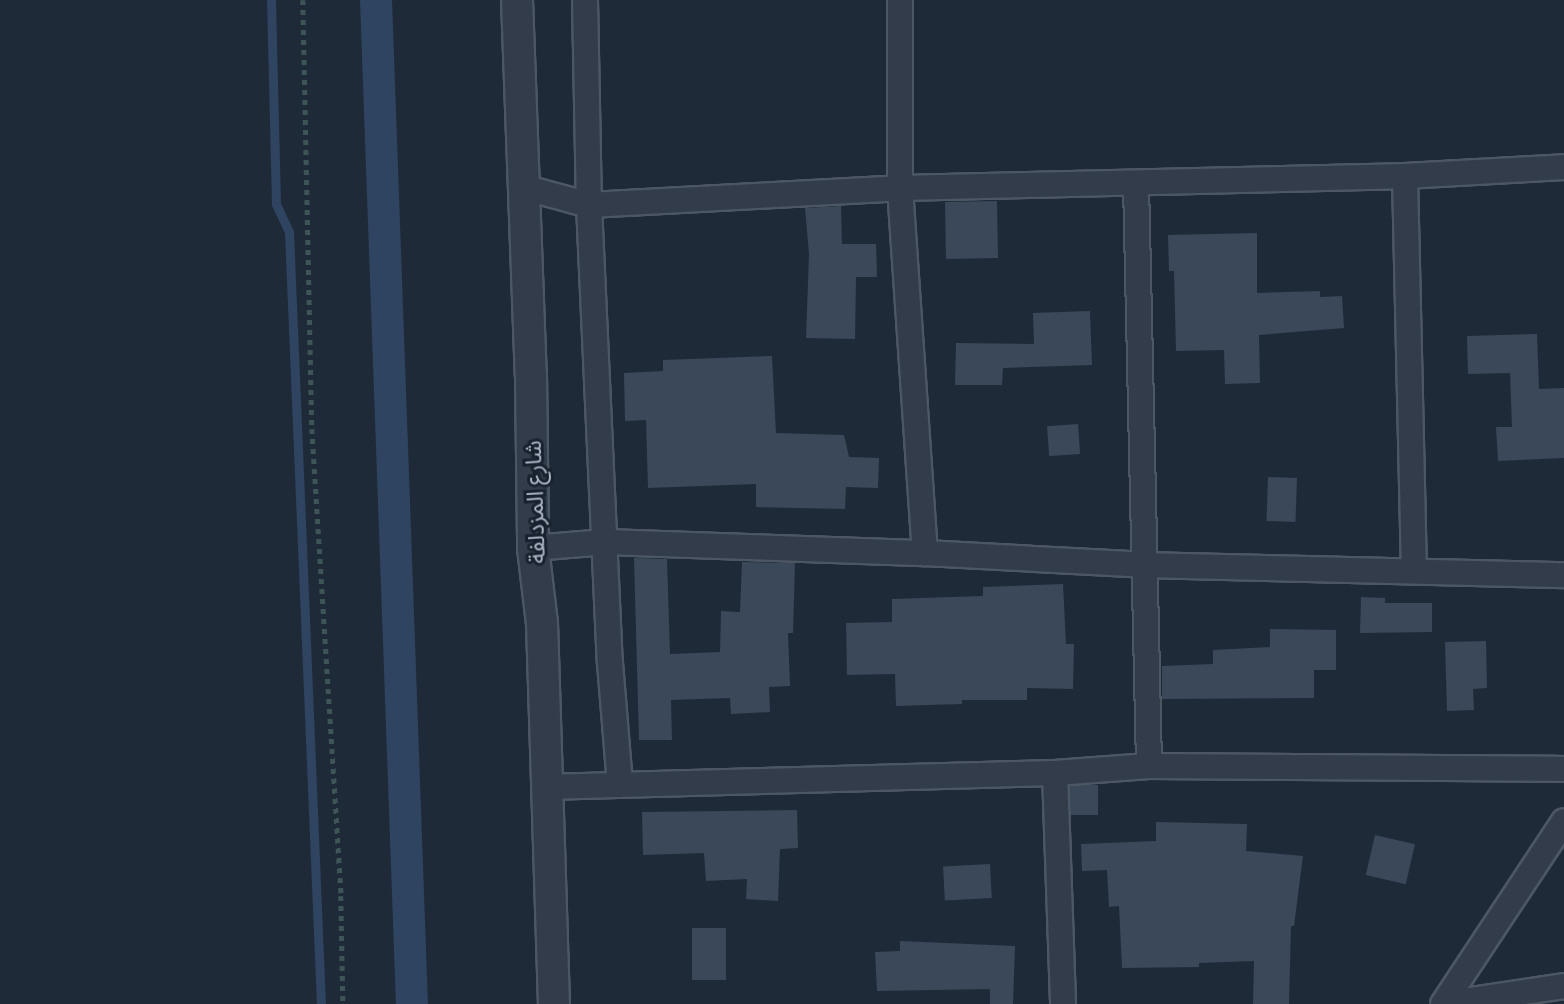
<!DOCTYPE html>
<html>
<head>
<meta charset="utf-8">
<style>
	body { margin:0 }
	#map { position:relative; width:1564px; height:1004px; overflow:hidden; background:#1f2a39; font-family:Lato,"Noto Sans Arabic",sans-serif }
	div>[style] { position:absolute }
	.stream>* { height:9px; margin:-4.5px; padding:0 4.5px; transform-origin:4.5px; border-radius:4.5px; background:#2f4460 }
	.canal>* { height:32px; margin:-16px; padding:0 16px; transform-origin:16px; border-radius:16px; background:#2f4460 }
	.building>* { inset:0; background:#3a4859; transform-origin:0 0 }
	.path>* { height:4.5px; margin-top:-2.25px; transform-origin:0; background:repeating-linear-gradient(90deg,#3e5558 0 5px,transparent 0 10px) }
	.roads { filter:drop-shadow(2px 0 #4d5764) drop-shadow(-2px 0 #4d5764) drop-shadow(0 2px #4d5764) drop-shadow(0 -2px #4d5764) }
	.minor>* { height:24px; margin:-12px; padding:0 12px; transform-origin:12px; border-radius:12px; background:#323c4a }
	.tertiary>* { height:30px; margin:-15px; padding:0 15px; transform-origin:15px; border-radius:15px; background:#323c4a }
	span { translate:-50% -50%; white-space:nowrap; text-align:center; line-height:1.15; -webkit-text-stroke:6px #18212e; paint-order:stroke }
	.street-label { font-size:23px; color:#acb7c6 }
</style>
</head>
<body>
<div id="map">
	<div class="stream">
		<div style="left:271px;top:0;width:204px;rotate:88.6deg"></div>
		<div style="left:276px;top:204px;width:31px;rotate:65deg"></div>
		<div style="left:289px;top:232px;width:773px;rotate:87.63deg"></div>
	</div>
	<div class="canal">
		<div style="left:376px;top:0;width:1005px;rotate:87.95deg"></div>
	</div>
	<div class="building">
		<div style="left:997px;top:201px;width:57px;height:52px;rotate:89deg"></div>
		<div style="clip-path:polygon(841px 206px,842px 244px,876px 244px,877px 277px,856px 277px,855px 339px,806px 338px,809px 254px,805px 208px)"></div>
		<div style="clip-path:polygon(1257px 233px,1257px 293px,1320px 291px,1320px 297px,1342px 296px,1344px 328px,1259px 335px,1260px 383px,1225px 384px,1224px 350px,1176px 351px,1174px 271px,1169px 271px,1168px 235px)"></div>
		<div style="clip-path:polygon(1090px 311px,1092px 365px,1003px 368px,1002px 385px,955px 385px,956px 343px,1034px 344px,1033px 313px)"></div>
		<div style="clip-path:polygon(1537px 334px,1539px 389px,1564px 388px,1564px 458px,1498px 461px,1496px 427px,1512px 427px,1510px 373px,1468px 374px,1467px 336px)"></div>
		<div style="clip-path:polygon(772px 356px,776px 433px,844px 435px,849px 457px,879px 458px,878px 488px,846px 487px,845px 509px,756px 507px,756px 484px,648px 488px,646px 420px,625px 421px,624px 373px,663px 371px,663px 360px)"></div>
		<div style="left:1078px;top:424px;width:30px;height:31px;rotate:86deg"></div>
		<div style="left:1268px;top:477px;width:29px;height:44px;rotate:2deg"></div>
		<div style="clip-path:polygon(634px 558px,667px 559px,670px 654px,720px 652px,721px 611px,740px 612px,742px 562px,795px 563px,793px 633px,788px 633px,790px 686px,769px 687px,770px 712px,731px 714px,730px 698px,671px 700px,672px 740px,639px 740px)"></div>
		<div style="clip-path:polygon(1063px 584px,1066px 644px,1074px 644px,1073px 689px,1027px 688px,1027px 700px,962px 700px,962px 704px,896px 706px,895px 674px,847px 675px,846px 623px,892px 622px,892px 599px,983px 596px,983px 587px)"></div>
		<div style="clip-path:polygon(1361px 597px,1385px 598px,1385px 603px,1432px 603px,1432px 632px,1360px 633px)"></div>
		<div style="clip-path:polygon(1270px 629px,1336px 630px,1336px 670px,1314px 670px,1314px 698px,1162px 699px,1162px 666px,1213px 664px,1213px 650px,1270px 647px)"></div>
		<div style="clip-path:polygon(1486px 641px,1487px 688px,1473px 689px,1474px 710px,1447px 711px,1445px 642px)"></div>
		<div style="left:1098px;top:785px;width:30px;height:28px;rotate:90deg"></div>
		<div style="clip-path:polygon(797px 810px,798px 848px,780px 849px,778px 901px,746px 899px,747px 879px,706px 881px,704px 853px,643px 855px,642px 812px)"></div>
		<div style="clip-path:polygon(1156px 822px,1247px 824px,1246px 851px,1303px 856px,1294px 926px,1291px 926px,1289px 1004px,1253px 1004px,1254px 961px,1199px 963px,1199px 967px,1122px 968px,1119px 906px,1109px 907px,1107px 870px,1082px 871px,1081px 844px,1156px 841px)"></div>
		<div style="left:1375px;top:835px;width:41px;height:41px;rotate:13deg"></div>
		<div style="left:990px;top:864px;width:34px;height:47px;rotate:87deg"></div>
		<div style="left:692px;top:928px;width:34px;height:52px"></div>
		<div style="clip-path:polygon(900px 941px,1015px 946px,1013px 1004px,990px 1004px,990px 989px,877px 991px,875px 952px,900px 951px)"></div>
	</div>
	<div class="path">
		<div style="left:303px;top:0;width:429px;rotate:88.8deg"></div>
		<div style="left:312px;top:429px;width:468px;rotate:86.4deg"></div>
		<div style="left:341px;top:896px;width:108px;rotate:88.9deg"></div>
	</div>
	<div class="roads">
		<div class="minor">
			<div style="left:585px;top:0;width:205px;rotate:88.9deg"></div>
			<div style="left:589px;top:205px;width:458px;rotate:87.4deg"></div>
			<div style="left:610px;top:663px;width:122px;rotate:85.3deg"></div>
			<div style="left:900px;top:0;width:188px;rotate:90deg"></div>
			<div style="left:900px;top:188px;width:366px;rotate:86.1deg"></div>
			<div style="left:1405px;top:176px;width:394px;rotate:88.7deg"></div>
			<div style="left:1136px;top:183px;width:583px;rotate:88.72deg"></div>
			<div style="left:523px;top:187px;width:68px;rotate:15.3deg"></div>
			<div style="left:589px;top:205px;width:311px;rotate:-3.1deg"></div>
			<div style="left:900px;top:188px;width:505px;rotate:-1.36deg"></div>
			<div style="left:1405px;top:176px;width:159px;rotate:-3.2deg"></div>
			<div style="left:533px;top:548px;width:73px;rotate:-4.7deg"></div>
			<div style="left:606px;top:542px;width:319px;rotate:2deg"></div>
			<div style="left:925px;top:553px;width:219px;rotate:3.1deg"></div>
			<div style="left:1144px;top:565px;width:420px;rotate:1.4deg"></div>
			<div style="left:1055px;top:773px;width:231px;rotate:88deg"></div>
			<div style="left:545px;top:787px;width:510px;rotate:-1.57deg"></div>
			<div style="left:1055px;top:773px;width:94px;rotate:-4.3deg"></div>
			<div style="left:1149px;top:766px;width:415px;rotate:0.4deg"></div>
			<div style="left:1443px;top:1004px;width:219px;rotate:-56.5deg"></div>
			<div style="left:1444px;top:1004px;width:121px;rotate:-8.5deg"></div>
		</div>
		<div class="tertiary">
			<div style="left:517px;top:0;width:375px;rotate:87.9deg"></div>
			<div style="left:531px;top:375px;width:173px;rotate:89.3deg"></div>
			<div style="left:533px;top:548px;width:76px;rotate:83.2deg"></div>
			<div style="left:542px;top:623px;width:381px;rotate:88.2deg"></div>
		</div>
	</div>
	<div class="street-label">
		<span style="left:534px;top:502px;rotate:-92deg">شارع المزدلفة</span>
	</div>
</div>
</body>
</html>
